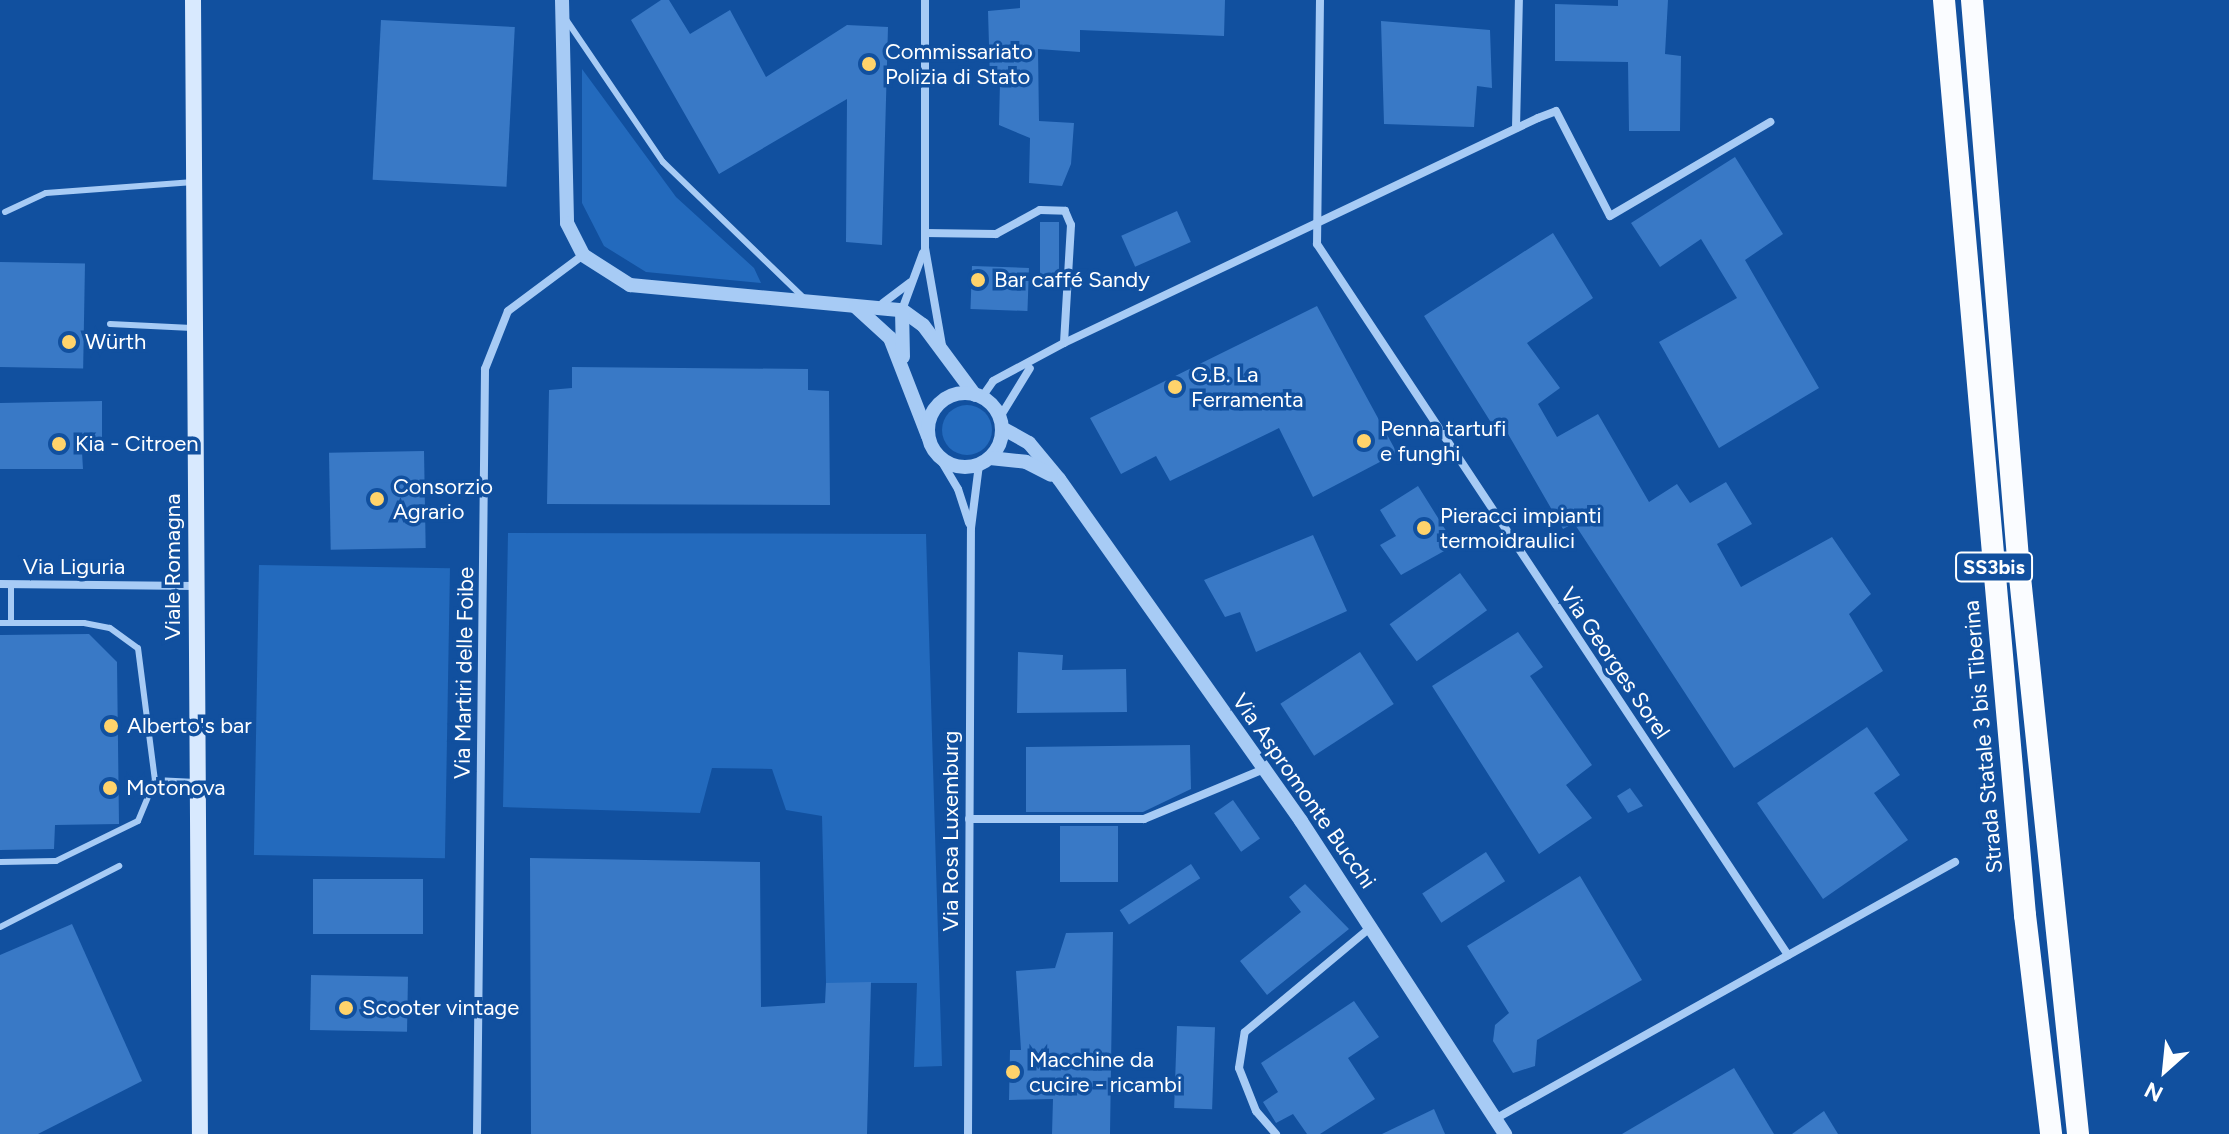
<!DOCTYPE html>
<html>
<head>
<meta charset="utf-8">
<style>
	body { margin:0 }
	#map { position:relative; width:2229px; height:1134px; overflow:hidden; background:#11509f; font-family:Figtree,sans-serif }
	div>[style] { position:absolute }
	.green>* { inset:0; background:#236abd; transform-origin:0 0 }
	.round { border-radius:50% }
	.building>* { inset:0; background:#3979c6; transform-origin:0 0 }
	.service>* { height:6px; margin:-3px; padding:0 3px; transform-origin:3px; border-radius:3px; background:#a7cbf5 }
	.minor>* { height:8px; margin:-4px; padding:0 4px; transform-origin:4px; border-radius:4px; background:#a7cbf5 }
	.tertiary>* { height:14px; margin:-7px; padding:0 7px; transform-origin:7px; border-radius:7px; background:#a7cbf5 }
	.tertiary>.ring { margin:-7px; padding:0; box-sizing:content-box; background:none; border:14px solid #a7cbf5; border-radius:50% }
	.secondary>* { height:16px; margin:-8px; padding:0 8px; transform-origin:8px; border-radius:8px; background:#d8e9fe }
	.trunk>* { height:22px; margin:-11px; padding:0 11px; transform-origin:11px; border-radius:11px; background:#fafcff }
	.dots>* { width:22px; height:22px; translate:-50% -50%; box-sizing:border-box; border:4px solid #11509f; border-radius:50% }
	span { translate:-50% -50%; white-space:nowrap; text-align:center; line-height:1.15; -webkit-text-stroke:7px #11509f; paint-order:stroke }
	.shield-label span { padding:2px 6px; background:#11509f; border:2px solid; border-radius:6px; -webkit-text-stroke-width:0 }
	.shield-label { font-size:20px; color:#fff; font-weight:700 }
	.poi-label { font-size:22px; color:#fff }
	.left { translate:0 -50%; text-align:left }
	.street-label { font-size:22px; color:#fff }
	.north { position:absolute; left:2125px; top:1030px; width:80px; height:80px; -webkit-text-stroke:6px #11509f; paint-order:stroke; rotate:207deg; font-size:22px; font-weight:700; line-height:32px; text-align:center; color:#fff }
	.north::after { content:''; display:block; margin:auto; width:28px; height:36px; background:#fff; clip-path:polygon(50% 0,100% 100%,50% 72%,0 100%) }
</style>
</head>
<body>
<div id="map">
	<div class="green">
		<div style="clip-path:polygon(582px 69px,676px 197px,754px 268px,761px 283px,646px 272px,604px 246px,582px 203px)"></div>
		<div class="round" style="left:942px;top:405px;width:50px;height:50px"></div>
		<div style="clip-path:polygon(508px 533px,926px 534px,942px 1066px,914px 1067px,917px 983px,826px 983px,822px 816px,786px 810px,772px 769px,712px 768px,700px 813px,503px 807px)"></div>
		<div style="left:259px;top:565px;width:191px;height:290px;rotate:1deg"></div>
	</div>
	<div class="building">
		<div style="clip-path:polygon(661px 0,669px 0,690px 34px,730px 10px,766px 77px,847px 25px,888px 27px,882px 245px,846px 242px,847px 99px,719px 174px,631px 20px)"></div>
		<div style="clip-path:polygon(1020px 0,1225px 0,1224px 36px,1080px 30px,1080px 52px,1038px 49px,1039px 121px,1074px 123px,1071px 164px,1062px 186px,1029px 183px,1030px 138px,999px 125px,1000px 81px,990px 79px,988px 11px,1020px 8px)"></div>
		<div style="clip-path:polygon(1618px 0,1668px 0,1665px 54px,1681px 56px,1680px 131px,1629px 131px,1628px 62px,1555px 61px,1555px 4px,1618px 6px)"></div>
		<div style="left:381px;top:20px;width:134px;height:160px;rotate:3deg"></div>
		<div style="clip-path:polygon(1381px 21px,1490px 30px,1492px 88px,1477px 86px,1474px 127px,1384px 124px)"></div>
		<div style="clip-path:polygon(1735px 157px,1783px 234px,1745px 260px,1819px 388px,1719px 448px,1659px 342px,1737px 298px,1701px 239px,1660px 267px,1631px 223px)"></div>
		<div style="left:1177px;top:211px;width:34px;height:61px;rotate:66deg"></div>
		<div style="left:1040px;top:222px;width:19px;height:55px"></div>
		<div style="clip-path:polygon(1553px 233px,1593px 298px,1527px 343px,1560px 388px,1538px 404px,1557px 437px,1598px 414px,1649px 502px,1677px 484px,1690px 503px,1726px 482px,1752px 524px,1717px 544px,1741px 587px,1832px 537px,1871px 594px,1849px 614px,1883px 671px,1734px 768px,1574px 523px,1563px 529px,1504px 427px,1497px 432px,1424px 316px)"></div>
		<div style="left:0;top:262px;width:85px;height:105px;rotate:1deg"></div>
		<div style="left:972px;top:266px;width:57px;height:43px;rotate:2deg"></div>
		<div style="clip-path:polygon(1317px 306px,1397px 453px,1313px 497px,1279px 428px,1170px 481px,1156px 456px,1121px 474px,1090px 418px)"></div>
		<div style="clip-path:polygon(572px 367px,808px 369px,808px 390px,829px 391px,830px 505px,547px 504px,549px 390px,572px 388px)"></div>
		<div style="clip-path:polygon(102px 401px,102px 450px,82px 452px,83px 469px,0 469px,0 403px)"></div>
		<div style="left:424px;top:451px;width:97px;height:95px;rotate:89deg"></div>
		<div style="clip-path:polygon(1418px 486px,1455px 545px,1401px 575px,1380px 545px,1396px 536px,1380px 510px)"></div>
		<div style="clip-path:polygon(1313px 535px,1347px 611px,1256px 652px,1240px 612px,1225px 617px,1204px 580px)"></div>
		<div style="left:1460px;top:573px;width:46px;height:87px;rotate:54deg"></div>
		<div style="clip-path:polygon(1518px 632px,1543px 667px,1530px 676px,1592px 765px,1566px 785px,1592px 818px,1539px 854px,1432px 686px)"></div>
		<div style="clip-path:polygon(89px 634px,117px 662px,119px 824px,55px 825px,54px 849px,0 850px,0 635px)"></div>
		<div style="clip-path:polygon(1018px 652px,1063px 655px,1062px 670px,1126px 669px,1127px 712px,1017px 713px)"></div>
		<div style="left:1360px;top:652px;width:62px;height:95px;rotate:57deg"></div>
		<div style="clip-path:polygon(1867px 727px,1900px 775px,1874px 793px,1908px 840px,1823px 899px,1757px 803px)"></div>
		<div style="clip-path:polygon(1190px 745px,1191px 789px,1143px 812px,1026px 812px,1026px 747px)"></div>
		<div style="clip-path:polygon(1630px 788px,1643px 806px,1628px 813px,1617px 796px)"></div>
		<div style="left:1233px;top:800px;width:47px;height:23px;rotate:55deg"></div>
		<div style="left:1060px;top:826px;width:58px;height:56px"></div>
		<div style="left:1486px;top:852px;width:35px;height:76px;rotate:57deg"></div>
		<div style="clip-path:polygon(530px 858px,760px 862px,761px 1007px,825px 1003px,826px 983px,871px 982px,867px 1134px,531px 1134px)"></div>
		<div style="left:1191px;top:864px;width:17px;height:85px;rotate:57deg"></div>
		<div style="clip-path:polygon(1580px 876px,1642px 980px,1537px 1040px,1535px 1066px,1513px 1073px,1493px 1041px,1495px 1025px,1509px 1013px,1467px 946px)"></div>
		<div style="left:313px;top:879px;width:110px;height:55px"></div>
		<div style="clip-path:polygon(1305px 884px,1349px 929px,1267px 995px,1240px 961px,1301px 912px,1289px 897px)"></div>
		<div style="clip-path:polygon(72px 924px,142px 1081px,38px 1134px,0 1134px,0 955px)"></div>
		<div style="clip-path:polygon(1113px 932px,1110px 1134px,1052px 1134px,1053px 1099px,1009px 1100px,1010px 1050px,1021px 1050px,1016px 971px,1055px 968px,1066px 933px)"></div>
		<div style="left:311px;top:975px;width:97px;height:55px;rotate:1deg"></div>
		<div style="clip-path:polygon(1354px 1001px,1379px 1037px,1348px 1058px,1375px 1099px,1320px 1134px,1307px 1134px,1293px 1114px,1276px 1123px,1263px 1102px,1278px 1092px,1261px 1063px)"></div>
		<div style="left:1177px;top:1026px;width:38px;height:82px;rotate:2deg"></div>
		<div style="clip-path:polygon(1734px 1068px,1774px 1134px,1622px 1134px)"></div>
		<div style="clip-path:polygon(1434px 1109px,1445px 1134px,1382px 1134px)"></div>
		<div style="clip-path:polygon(1824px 1111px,1838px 1134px,1792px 1134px)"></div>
	</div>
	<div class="service">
		<div style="left:565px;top:18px;width:174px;rotate:55.8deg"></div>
		<div style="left:663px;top:162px;width:194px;rotate:44deg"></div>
		<div style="left:5px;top:212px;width:45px;rotate:-24.9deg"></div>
		<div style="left:46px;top:193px;width:148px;rotate:-4.3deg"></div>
		<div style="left:110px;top:324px;width:82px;rotate:2.8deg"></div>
		<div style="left:11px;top:584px;width:39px;rotate:90deg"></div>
		<div style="left:0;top:623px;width:84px"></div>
		<div style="left:84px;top:623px;width:26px;rotate:11deg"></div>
		<div style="left:110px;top:628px;width:34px;rotate:36deg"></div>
		<div style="left:138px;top:648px;width:133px;rotate:82.7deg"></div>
		<div style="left:155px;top:780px;width:44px;rotate:112.5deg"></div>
		<div style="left:138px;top:821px;width:91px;rotate:154deg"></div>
		<div style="left:56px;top:861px;width:56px;rotate:179deg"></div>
		<div style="left:155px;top:780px;width:41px;rotate:2.8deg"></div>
		<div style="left:0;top:927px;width:134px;rotate:-27.1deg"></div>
	</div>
	<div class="minor">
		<div style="left:925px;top:0;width:248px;rotate:90deg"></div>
		<div style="left:925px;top:248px;width:98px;rotate:80.1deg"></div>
		<div style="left:1320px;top:0;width:244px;rotate:90.7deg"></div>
		<div style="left:1317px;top:244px;width:853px;rotate:56.48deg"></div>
		<div style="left:1516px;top:128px;width:128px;rotate:-88.7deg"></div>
		<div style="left:925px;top:233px;width:71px;rotate:0.8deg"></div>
		<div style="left:996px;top:234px;width:50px;rotate:-28.6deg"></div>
		<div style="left:1040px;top:210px;width:25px;rotate:2deg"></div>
		<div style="left:1065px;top:211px;width:15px;rotate:67deg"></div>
		<div style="left:1071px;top:225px;width:118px;rotate:93.4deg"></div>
		<div style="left:883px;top:303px;width:34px;rotate:-37deg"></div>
		<div style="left:902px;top:310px;width:61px;rotate:-69.8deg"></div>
		<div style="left:982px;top:397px;width:19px;rotate:-55deg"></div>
		<div style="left:993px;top:381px;width:81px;rotate:-28.2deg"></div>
		<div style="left:1064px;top:343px;width:525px;rotate:-25.39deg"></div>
		<div style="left:1538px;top:118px;width:19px;rotate:-21deg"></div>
		<div style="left:1556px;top:111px;width:118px;rotate:62.8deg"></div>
		<div style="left:1610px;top:216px;width:186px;rotate:-30.4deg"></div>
		<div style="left:1000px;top:417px;width:57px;rotate:-58.5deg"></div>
		<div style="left:936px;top:452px;width:43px;rotate:59.3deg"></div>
		<div style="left:958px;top:489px;width:36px;rotate:72deg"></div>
		<div style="left:0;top:584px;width:195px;rotate:0.6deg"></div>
		<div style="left:969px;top:819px;width:175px"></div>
		<div style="left:1144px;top:819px;width:130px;rotate:-22.6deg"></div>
		<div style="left:1495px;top:1119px;width:527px;rotate:-29.19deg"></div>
		<div style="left:477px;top:1134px;width:765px;rotate:-89.4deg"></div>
		<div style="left:485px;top:369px;width:62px;rotate:-68.4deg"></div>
		<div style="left:508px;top:311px;width:94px;rotate:-36.7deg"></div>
		<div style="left:968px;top:1134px;width:606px;rotate:-89.72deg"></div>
		<div style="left:971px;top:528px;width:64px;rotate:-82.8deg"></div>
		<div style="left:1276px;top:1134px;width:30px;rotate:-131deg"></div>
		<div style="left:1256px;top:1111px;width:46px;rotate:-111.6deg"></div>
		<div style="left:1239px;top:1068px;width:36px;rotate:-81deg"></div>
		<div style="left:1245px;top:1032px;width:164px;rotate:-39.8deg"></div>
	</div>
	<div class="tertiary">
		<div style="left:562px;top:0;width:223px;rotate:88.7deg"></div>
		<div style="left:567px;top:223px;width:36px;rotate:63deg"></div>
		<div style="left:583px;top:255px;width:56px;rotate:32.6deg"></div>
		<div style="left:630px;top:285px;width:273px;rotate:5.3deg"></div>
		<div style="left:902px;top:310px;width:26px;rotate:36deg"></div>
		<div style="left:923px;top:325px;width:87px;rotate:53.4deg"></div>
		<div style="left:856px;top:307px;width:46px;rotate:42.4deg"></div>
		<div style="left:890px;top:338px;width:105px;rotate:68.8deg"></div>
		<div style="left:902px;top:310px;width:47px;rotate:88.8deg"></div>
		<div class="ring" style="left:928px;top:393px;width:60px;height:60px"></div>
		<div style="left:1002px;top:428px;width:31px;rotate:29deg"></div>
		<div style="left:1029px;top:443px;width:47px;rotate:50.2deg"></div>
		<div style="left:1059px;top:479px;width:419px;rotate:54.7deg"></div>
		<div style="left:1301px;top:821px;width:374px;rotate:56.9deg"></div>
		<div style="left:990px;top:458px;width:36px;rotate:6deg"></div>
		<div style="left:1026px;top:462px;width:28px;rotate:27deg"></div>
	</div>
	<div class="secondary">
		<div style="left:193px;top:0;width:1134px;rotate:89.65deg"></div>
	</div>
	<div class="trunk">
		<div style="left:1944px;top:0;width:919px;rotate:84.94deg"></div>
		<div style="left:2025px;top:915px;width:221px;rotate:83.2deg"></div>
		<div style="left:1972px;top:0;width:560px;rotate:85.29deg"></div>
		<div style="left:2018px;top:558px;width:579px;rotate:84.05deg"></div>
	</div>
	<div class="dots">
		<div style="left:869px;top:64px;background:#ffd36b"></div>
		<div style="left:978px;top:280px;background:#ffd36b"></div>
		<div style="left:69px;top:342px;background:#ffd36b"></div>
		<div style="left:1175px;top:387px;background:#ffd36b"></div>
		<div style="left:1364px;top:441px;background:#ffd36b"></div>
		<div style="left:59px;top:444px;background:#ffd36b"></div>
		<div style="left:377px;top:499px;background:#ffd36b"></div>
		<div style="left:1424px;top:528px;background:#ffd36b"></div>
		<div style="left:111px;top:726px;background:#ffd36b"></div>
		<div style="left:110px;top:788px;background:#ffd36b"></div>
		<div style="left:346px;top:1008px;background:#ffd36b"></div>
		<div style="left:1013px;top:1072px;background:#ffd36b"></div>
	</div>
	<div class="shield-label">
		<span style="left:1994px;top:567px">SS3bis</span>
	</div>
	<div class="poi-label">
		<span class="left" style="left:885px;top:64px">Commissariato<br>Polizia di Stato</span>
		<span class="left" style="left:994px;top:280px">Bar caffé Sandy</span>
		<span class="left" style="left:85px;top:342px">Würth</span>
		<span class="left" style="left:1191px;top:387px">G.B. La<br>Ferramenta</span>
		<span class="left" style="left:1380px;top:441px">Penna tartufi<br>e funghi</span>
		<span class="left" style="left:75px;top:444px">Kia - Citroen</span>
		<span class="left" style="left:393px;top:499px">Consorzio<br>Agrario</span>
		<span class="left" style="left:1440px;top:528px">Pieracci impianti<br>termoidraulici</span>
		<span class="left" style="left:127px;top:726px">Alberto's bar</span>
		<span class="left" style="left:126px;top:788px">Motonova</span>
		<span class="left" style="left:362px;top:1008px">Scooter vintage</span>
		<span class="left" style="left:1029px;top:1072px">Macchine da<br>cucire - ricambi</span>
	</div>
	<div class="street-label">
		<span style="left:74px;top:567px">Via Liguria</span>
		<span style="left:173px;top:567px;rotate:-90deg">Viale Romagna</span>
		<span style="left:1615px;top:663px;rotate:56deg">Via Georges Sorel</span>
		<span style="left:464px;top:673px;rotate:-89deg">Via Martiri delle Foibe</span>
		<span style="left:1983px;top:737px;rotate:-95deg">Strada Statale 3 bis Tiberina</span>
		<span style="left:1304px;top:791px;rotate:55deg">Via Aspromonte Bucchi</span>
		<span style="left:951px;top:831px;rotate:-90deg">Via Rosa Luxemburg</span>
	</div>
	<div class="north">N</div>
</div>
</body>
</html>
